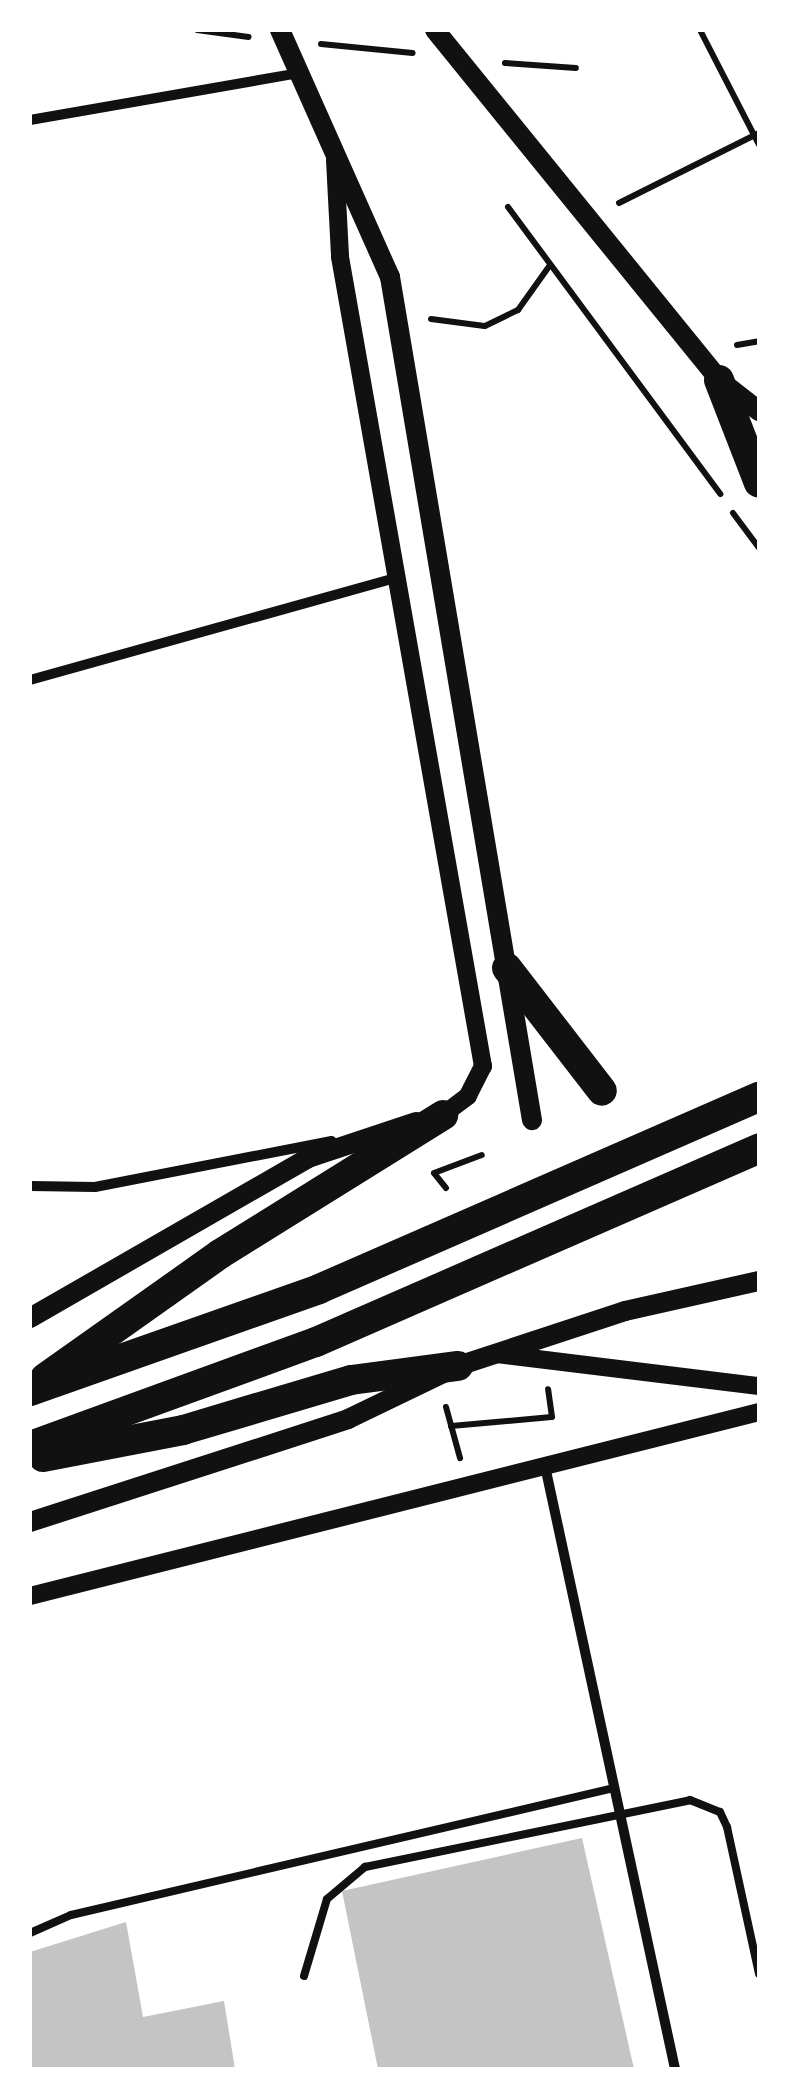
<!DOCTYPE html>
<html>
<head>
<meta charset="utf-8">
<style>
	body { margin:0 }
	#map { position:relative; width:789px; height:2099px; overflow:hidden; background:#fff; font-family:"Exo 2",sans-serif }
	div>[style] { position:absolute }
	.building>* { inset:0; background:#c4c4c4 }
	.path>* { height:6px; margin:-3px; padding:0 3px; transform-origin:3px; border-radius:3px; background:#111 }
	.service>* { height:8px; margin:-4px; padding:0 4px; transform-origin:4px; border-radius:4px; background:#111 }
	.minor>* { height:10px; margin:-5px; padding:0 5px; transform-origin:5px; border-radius:5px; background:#111 }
	.tertiary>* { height:18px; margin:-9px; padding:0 9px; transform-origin:9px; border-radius:9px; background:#111 }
	.secondary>* { height:20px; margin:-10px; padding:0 10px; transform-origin:10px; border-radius:10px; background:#111 }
	.motorway>* { height:30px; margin:-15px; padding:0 15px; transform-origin:15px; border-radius:15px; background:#111 }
	span { translate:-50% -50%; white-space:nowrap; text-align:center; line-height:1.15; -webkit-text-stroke:8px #fff; paint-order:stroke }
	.frame { position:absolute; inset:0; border:32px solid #fff; pointer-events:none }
</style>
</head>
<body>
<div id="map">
	<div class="building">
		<div style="clip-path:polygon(582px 1838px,634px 2069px,378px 2069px,342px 1891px)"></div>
		<div style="clip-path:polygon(126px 1922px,143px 2017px,224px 2001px,235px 2069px,30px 2069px,30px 1952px)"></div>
	</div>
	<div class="path">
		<div style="left:197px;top:30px;width:52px;rotate:7.7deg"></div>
		<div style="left:700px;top:30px;width:129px;rotate:62.8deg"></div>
		<div style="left:321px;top:44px;width:92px;rotate:5.6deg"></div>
		<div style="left:505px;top:63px;width:71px;rotate:4deg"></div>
		<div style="left:619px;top:203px;width:157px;rotate:-26.6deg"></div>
		<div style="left:508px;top:207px;width:357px;rotate:53.5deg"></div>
		<div style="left:431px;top:319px;width:54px;rotate:7.4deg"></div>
		<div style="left:485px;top:326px;width:37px;rotate:-26deg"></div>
		<div style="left:518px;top:310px;width:55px;rotate:-54.6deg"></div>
		<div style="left:737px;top:345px;width:22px;rotate:-10deg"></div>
		<div style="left:733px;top:513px;width:44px;rotate:53.4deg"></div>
		<div style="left:446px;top:1188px;width:19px;rotate:-129deg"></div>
		<div style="left:434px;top:1173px;width:51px;rotate:-20.6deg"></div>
		<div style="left:446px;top:1407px;width:53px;rotate:74.6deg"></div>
		<div style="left:451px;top:1426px;width:101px;rotate:-5.1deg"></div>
		<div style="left:552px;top:1417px;width:28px;rotate:-98deg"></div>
	</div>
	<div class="service">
		<div style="left:30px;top:1933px;width:45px;rotate:-23.7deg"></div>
		<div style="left:71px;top:1915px;width:558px;rotate:-13.16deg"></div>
		<div style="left:304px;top:1976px;width:80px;rotate:-73.4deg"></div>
		<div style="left:327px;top:1899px;width:50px;rotate:-40.1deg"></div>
		<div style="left:365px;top:1867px;width:332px;rotate:-11.6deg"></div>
		<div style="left:690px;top:1800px;width:32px;rotate:22deg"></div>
		<div style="left:720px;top:1812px;width:17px;rotate:65deg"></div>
		<div style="left:727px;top:1827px;width:150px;rotate:77.7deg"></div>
	</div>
	<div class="minor">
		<div style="left:30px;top:120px;width:274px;rotate:-9.9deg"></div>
		<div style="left:30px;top:680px;width:383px;rotate:-15.6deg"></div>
		<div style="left:30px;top:1186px;width:65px;rotate:0.9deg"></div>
		<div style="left:95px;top:1187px;width:241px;rotate:-11deg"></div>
		<div style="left:545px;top:1466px;width:617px;rotate:77.83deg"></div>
	</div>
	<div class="tertiary">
		<div style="left:335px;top:160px;width:97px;rotate:87deg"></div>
		<div style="left:340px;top:257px;width:822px;rotate:79.98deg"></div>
		<div style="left:483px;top:1066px;width:34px;rotate:117deg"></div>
		<div style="left:468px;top:1096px;width:31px;rotate:143deg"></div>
		<div style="left:497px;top:1354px;width:264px;rotate:7deg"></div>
		<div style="left:30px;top:1596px;width:752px;rotate:-14.17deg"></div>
	</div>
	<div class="secondary">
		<div style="left:280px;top:30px;width:270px;rotate:66deg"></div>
		<div style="left:390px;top:277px;width:855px;rotate:80.44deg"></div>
		<div style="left:435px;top:30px;width:451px;rotate:50.9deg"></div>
		<div style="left:719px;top:380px;width:51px;rotate:37.8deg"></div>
		<div style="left:30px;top:1318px;width:321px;rotate:-29.9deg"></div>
		<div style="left:308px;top:1158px;width:114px;rotate:-18.4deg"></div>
		<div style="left:30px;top:1522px;width:334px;rotate:-17.9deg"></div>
		<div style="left:348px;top:1419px;width:122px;rotate:-25.7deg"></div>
		<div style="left:458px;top:1366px;width:176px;rotate:-18.2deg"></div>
		<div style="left:625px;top:1311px;width:137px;rotate:-12.6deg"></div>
	</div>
	<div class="motorway">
		<div style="left:719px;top:380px;width:110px;rotate:68.8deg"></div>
		<div style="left:507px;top:968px;width:155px;rotate:52.3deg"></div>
		<div style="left:45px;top:1378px;width:214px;rotate:-35.3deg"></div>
		<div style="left:220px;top:1254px;width:263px;rotate:-31.9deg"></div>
		<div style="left:30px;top:1391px;width:306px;rotate:-19.4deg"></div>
		<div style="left:319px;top:1289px;width:480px;rotate:-23.6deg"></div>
		<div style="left:30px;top:1446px;width:304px;rotate:-20deg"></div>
		<div style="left:316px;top:1342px;width:484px;rotate:-23.6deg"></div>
		<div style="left:43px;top:1457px;width:143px;rotate:-10.9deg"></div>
		<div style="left:183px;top:1430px;width:175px;rotate:-16.6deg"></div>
		<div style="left:351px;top:1380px;width:108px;rotate:-7.5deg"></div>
	</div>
	<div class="frame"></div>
</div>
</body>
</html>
